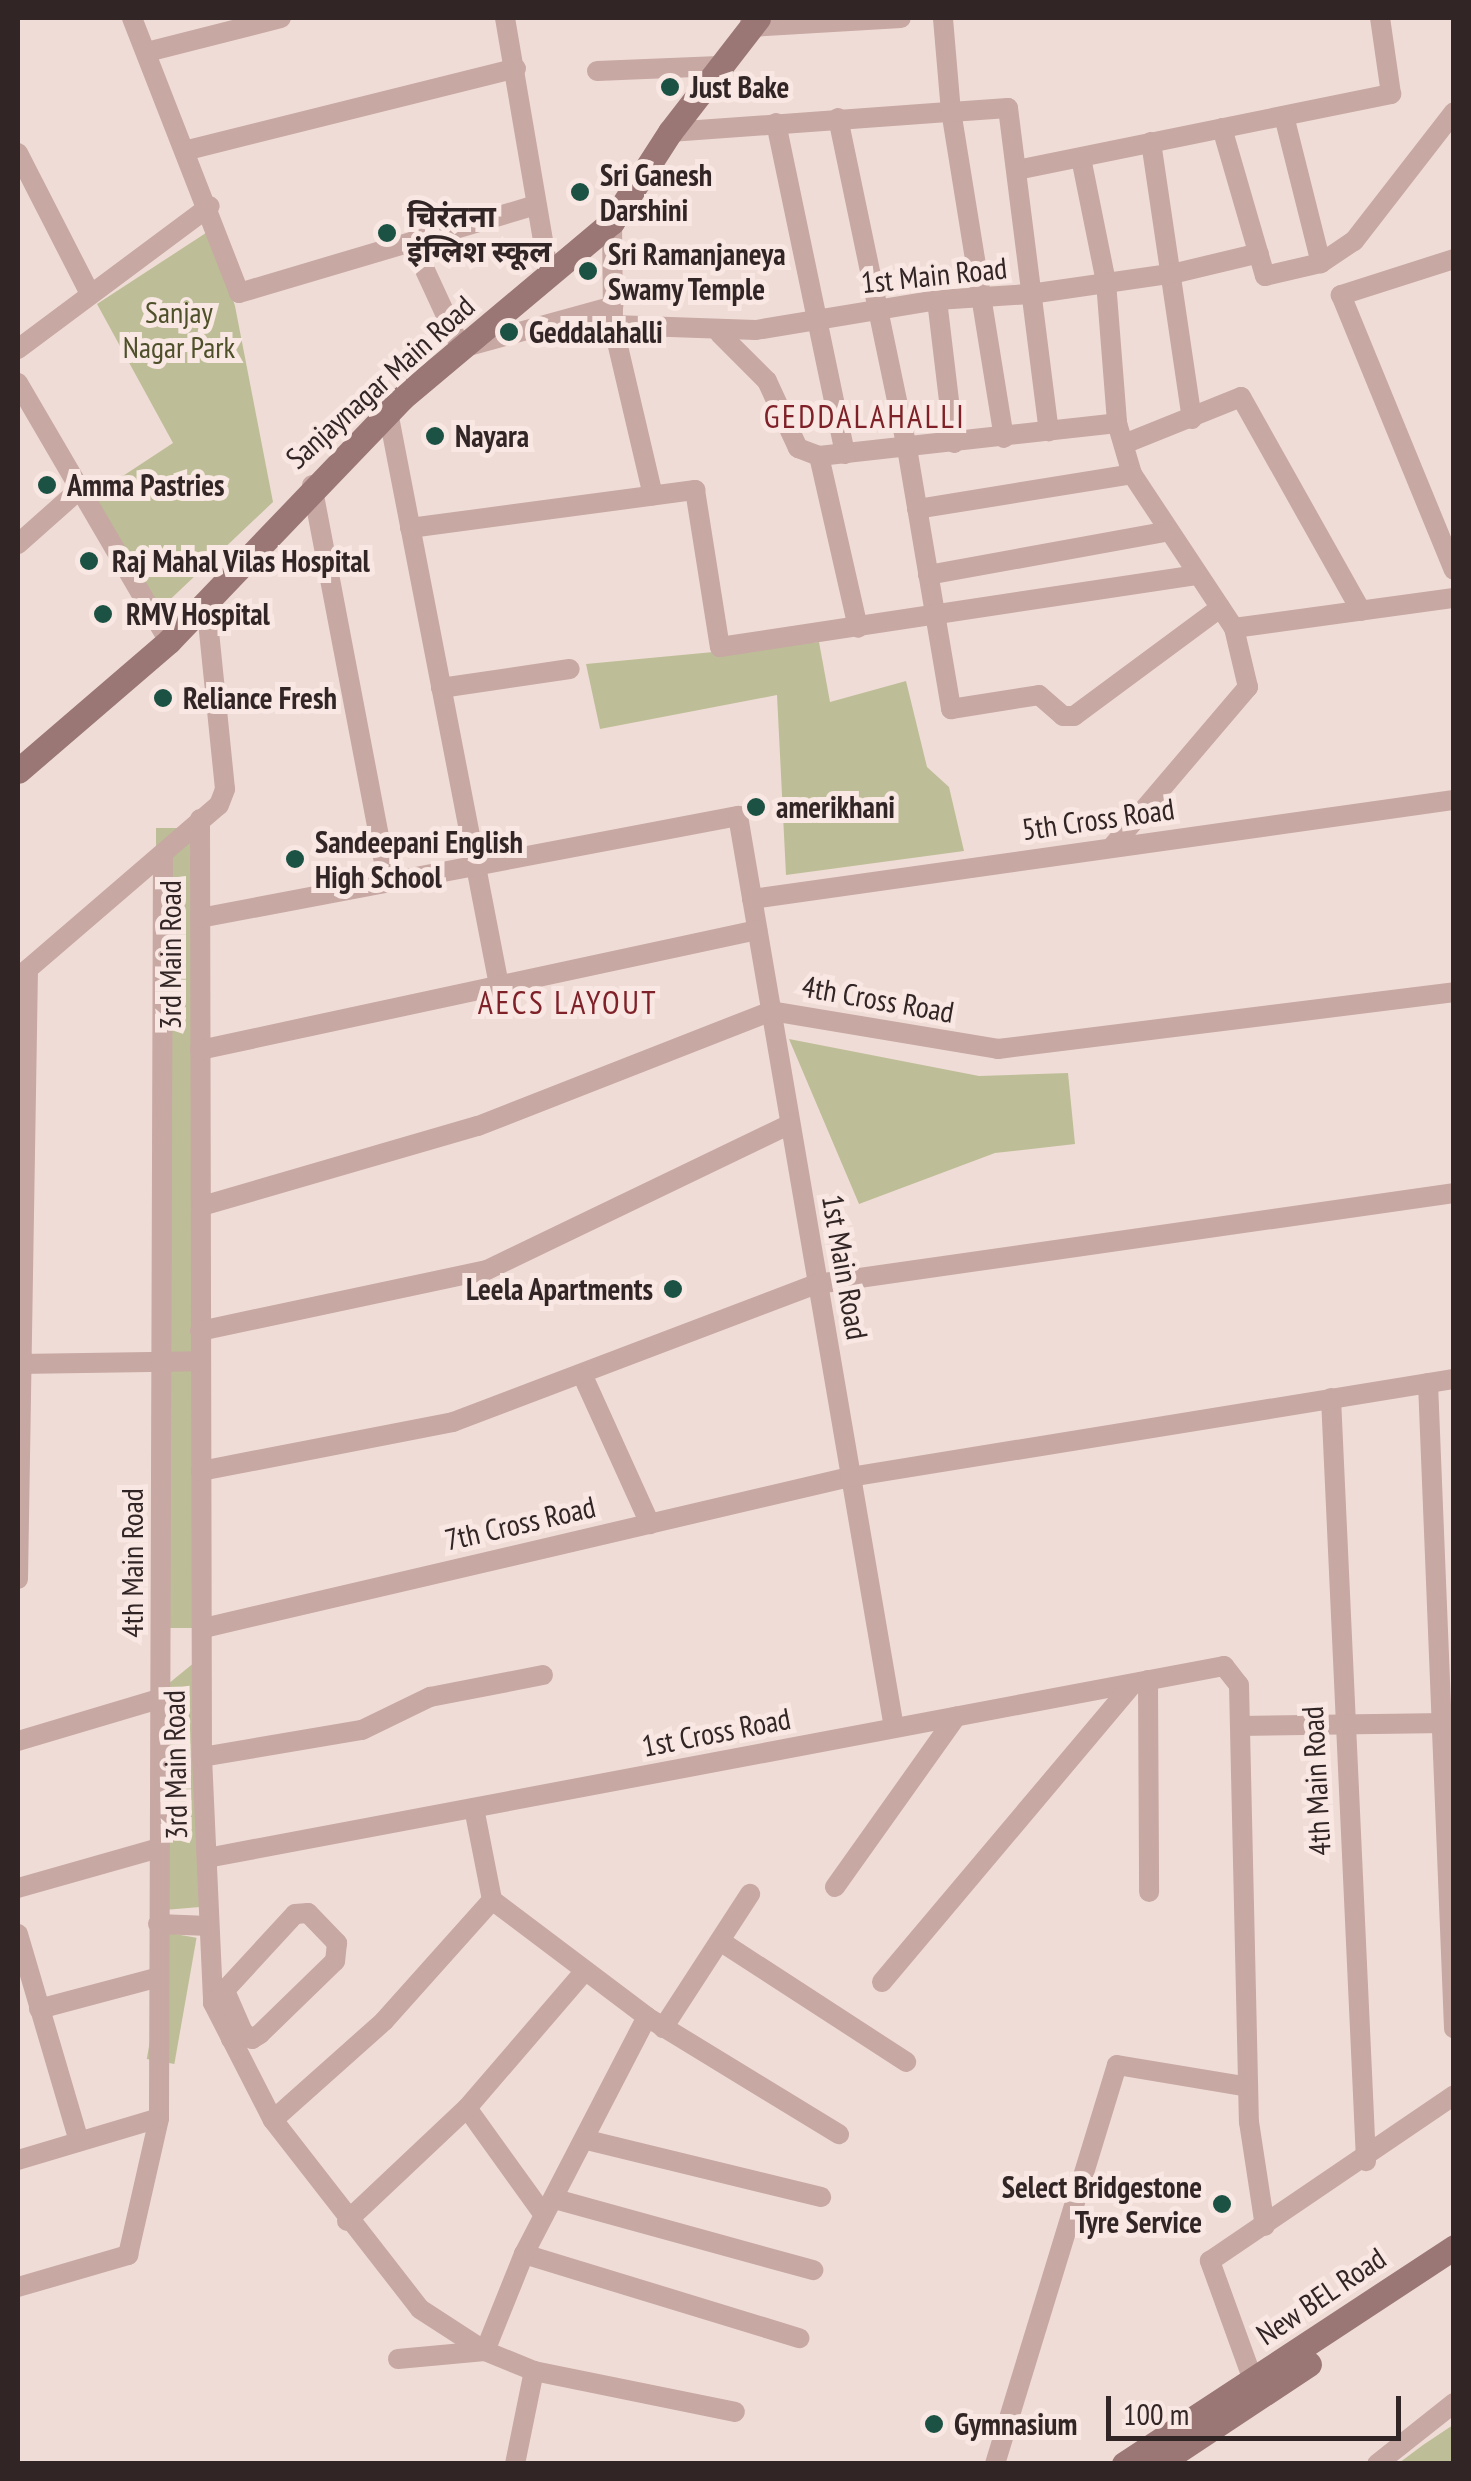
<!DOCTYPE html>
<html>
<head>
<meta charset="utf-8">
<style>
	body { margin:0 }
	#map { position:relative; width:1471px; height:2481px; overflow:hidden; background:#f0dcd6; font-family:"PT Sans Narrow","Noto Sans Devanagari",sans-serif }
	div>[style] { position:absolute }
	.green>* { inset:0; background:#bdbe97; transform-origin:0 0 }
	.street>* { height:20px; margin:-10px; padding:0 10px; transform-origin:10px; border-radius:10px; background:#c7a8a3 }
	.secondary>* { height:25px; margin:-12.5px; padding:0 12.5px; transform-origin:12.5px; border-radius:12.5px; background:#9a7775 }
	.dots>* { width:28px; height:28px; translate:-50% -50%; box-sizing:border-box; border:5px solid #f8e7e2; border-radius:50% }
	span { translate:-50% -50%; white-space:nowrap; text-align:center; line-height:1.15; -webkit-text-stroke:10px #f8e7e2; paint-order:stroke }
	.poi-label { font-size:30px; color:#322525; font-weight:700 }
	.left { translate:0 -50%; text-align:left }
	.right { translate:-100% -50%; text-align:right }
	.street-label { font-size:30px; color:#322525 }
	.park-label { font-size:30px; color:#4e502a }
	.neighbourhood-label { font-size:32px; color:#7f2128; letter-spacing:2.5px }
	.frame { position:absolute; inset:0; border:20px solid #322525; pointer-events:none }
	.scale { position:absolute; left:1106px; top:2396px; width:295px; height:45px; box-sizing:border-box; border:5px solid #322525; border-top:0; padding-left:12px; font-size:30px; line-height:35px; white-space:nowrap; color:#322525; -webkit-text-stroke:8px #f8e7e2; paint-order:stroke }
</style>
</head>
<body>
<div id="map">
	<div class="green">
		<div style="clip-path:polygon(212px 229px,235px 306px,273px 502px,158px 611px,94px 495px,173px 443px,97px 304px)"></div>
		<div style="clip-path:polygon(819px 642px,830px 702px,906px 681px,927px 767px,949px 787px,964px 851px,786px 875px,777px 695px,600px 729px,586px 664px)"></div>
		<div style="left:196px;top:828px;width:800px;height:40px;rotate:90deg"></div>
		<div style="clip-path:polygon(789px 1039px,979px 1076px,1068px 1073px,1075px 1144px,995px 1153px,859px 1204px)"></div>
		<div style="clip-path:polygon(195px 1662px,200px 1907px,164px 1910px,168px 1684px)"></div>
		<div style="left:169px;top:1933px;width:28px;height:128px;rotate:10deg"></div>
		<div style="clip-path:polygon(1453px 2425px,1453px 2463px,1399px 2463px,1423px 2445px)"></div>
	</div>
	<div class="street">
		<div style="left:132px;top:18px;width:295px;rotate:68.7deg"></div>
		<div style="left:239px;top:293px;width:310px;rotate:-16.5deg"></div>
		<div style="left:505px;top:18px;width:261px;rotate:80.3deg"></div>
		<div style="left:750px;top:19px;width:8px;rotate:83deg"></div>
		<div style="left:751px;top:27px;width:150px;rotate:-3.4deg"></div>
		<div style="left:147px;top:52px;width:138px;rotate:-14.2deg"></div>
		<div style="left:597px;top:71px;width:122px;rotate:-2.3deg"></div>
		<div style="left:1284px;top:116px;width:152px;rotate:75.9deg"></div>
		<div style="left:1321px;top:263px;width:40px;rotate:-34deg"></div>
		<div style="left:1354px;top:241px;width:163px;rotate:-52.2deg"></div>
		<div style="left:838px;top:118px;width:337px;rotate:78.2deg"></div>
		<div style="left:907px;top:448px;width:265px;rotate:80.4deg"></div>
		<div style="left:951px;top:709px;width:89px;rotate:-9deg"></div>
		<div style="left:1039px;top:695px;width:32px;rotate:41deg"></div>
		<div style="left:1063px;top:716px;width:11px"></div>
		<div style="left:1074px;top:716px;width:182px;rotate:-36.5deg"></div>
		<div style="left:776px;top:123px;width:338px;rotate:78.2deg"></div>
		<div style="left:1222px;top:128px;width:154px;rotate:73.8deg"></div>
		<div style="left:1265px;top:276px;width:57px;rotate:-13.1deg"></div>
		<div style="left:670px;top:132px;width:282px;rotate:-4.1deg"></div>
		<div style="left:951px;top:112px;width:94px;rotate:-94.9deg"></div>
		<div style="left:1151px;top:142px;width:280px;rotate:81.6deg"></div>
		<div style="left:188px;top:150px;width:338px;rotate:-14deg"></div>
		<div style="left:18px;top:153px;width:158px;rotate:62.9deg"></div>
		<div style="left:1081px;top:158px;width:126px;rotate:78.6deg"></div>
		<div style="left:1106px;top:282px;width:141px;rotate:85.5deg"></div>
		<div style="left:1117px;top:423px;width:53px;rotate:73.6deg"></div>
		<div style="left:1132px;top:474px;width:185px;rotate:56.5deg"></div>
		<div style="left:1234px;top:628px;width:61px;rotate:76.7deg"></div>
		<div style="left:1248px;top:687px;width:210px;rotate:130.4deg"></div>
		<div style="left:1017px;top:170px;width:382px;rotate:-11.5deg"></div>
		<div style="left:1391px;top:94px;width:77px;rotate:-98.2deg"></div>
		<div style="left:612px;top:222px;width:103px;rotate:89.4deg"></div>
		<div style="left:613px;top:325px;width:175px;rotate:76.8deg"></div>
		<div style="left:412px;top:242px;width:117px;rotate:65.2deg"></div>
		<div style="left:461px;top:348px;width:158px;rotate:-15.4deg"></div>
		<div style="left:1454px;top:259px;width:119px;rotate:162.3deg"></div>
		<div style="left:1341px;top:295px;width:297px;rotate:67.7deg"></div>
		<div style="left:937px;top:300px;width:144px;rotate:83.2deg"></div>
		<div style="left:613px;top:325px;width:143px;rotate:2deg"></div>
		<div style="left:756px;top:330px;width:183px;rotate:-9.4deg"></div>
		<div style="left:937px;top:300px;width:93px;rotate:-3.7deg"></div>
		<div style="left:1030px;top:294px;width:148px;rotate:-8.2deg"></div>
		<div style="left:1176px;top:273px;width:85px;rotate:-13.5deg"></div>
		<div style="left:720px;top:334px;width:66px;rotate:45deg"></div>
		<div style="left:767px;top:381px;width:74px;rotate:65.2deg"></div>
		<div style="left:798px;top:448px;width:22px;rotate:21deg"></div>
		<div style="left:819px;top:456px;width:300px;rotate:-6.3deg"></div>
		<div style="left:18px;top:349px;width:239px;rotate:-36.7deg"></div>
		<div style="left:18px;top:383px;width:299px;rotate:59.7deg"></div>
		<div style="left:388px;top:412px;width:584px;rotate:79.04deg"></div>
		<div style="left:1004px;top:438px;width:330px;rotate:-99.2deg"></div>
		<div style="left:951px;top:112px;width:57px;rotate:-4deg"></div>
		<div style="left:1008px;top:108px;width:326px;rotate:82.8deg"></div>
		<div style="left:1124px;top:444px;width:126px;rotate:-21.9deg"></div>
		<div style="left:1241px;top:397px;width:245px;rotate:60.7deg"></div>
		<div style="left:819px;top:456px;width:176px;rotate:77.2deg"></div>
		<div style="left:312px;top:485px;width:404px;rotate:79.2deg"></div>
		<div style="left:917px;top:509px;width:218px;rotate:-9.2deg"></div>
		<div style="left:410px;top:528px;width:288px;rotate:-7.6deg"></div>
		<div style="left:695px;top:490px;width:159px;rotate:81deg"></div>
		<div style="left:720px;top:647px;width:483px;rotate:-8.6deg"></div>
		<div style="left:18px;top:544px;width:84px;rotate:-41.6deg"></div>
		<div style="left:928px;top:575px;width:245px;rotate:-10.3deg"></div>
		<div style="left:1234px;top:628px;width:222px;rotate:-7.8deg"></div>
		<div style="left:441px;top:688px;width:130px;rotate:-8.4deg"></div>
		<div style="left:200px;top:819px;width:938px;rotate:89.88deg"></div>
		<div style="left:202px;top:1757px;width:246px;rotate:87.4deg"></div>
		<div style="left:213px;top:2003px;width:131px;rotate:62.9deg"></div>
		<div style="left:273px;top:2120px;width:239px;rotate:52.1deg"></div>
		<div style="left:420px;top:2309px;width:77px;rotate:32.9deg"></div>
		<div style="left:485px;top:2351px;width:53px;rotate:22.2deg"></div>
		<div style="left:534px;top:2371px;width:205px;rotate:11.5deg"></div>
		<div style="left:752px;top:899px;width:709px;rotate:-8.03deg"></div>
		<div style="left:200px;top:918px;width:548px;rotate:-10.74deg"></div>
		<div style="left:738px;top:816px;width:925px;rotate:80.29deg"></div>
		<div style="left:20px;top:976px;width:262px;rotate:-40.7deg"></div>
		<div style="left:219px;top:805px;width:17px;rotate:-69deg"></div>
		<div style="left:225px;top:789px;width:188px;rotate:-95.8deg"></div>
		<div style="left:200px;top:1050px;width:570px;rotate:-12.16deg"></div>
		<div style="left:202px;top:1206px;width:287px;rotate:-16.2deg"></div>
		<div style="left:478px;top:1126px;width:315px;rotate:-21.4deg"></div>
		<div style="left:771px;top:1011px;width:230px;rotate:9.5deg"></div>
		<div style="left:998px;top:1049px;width:460px;rotate:-7.1deg"></div>
		<div style="left:200px;top:1331px;width:293px;rotate:-12deg"></div>
		<div style="left:487px;top:1270px;width:336px;rotate:-25.7deg"></div>
		<div style="left:18px;top:1364px;width:182px;rotate:-0.9deg"></div>
		<div style="left:582px;top:1374px;width:165px;rotate:65.6deg"></div>
		<div style="left:1428px;top:1383px;width:646px;rotate:87.69deg"></div>
		<div style="left:1331px;top:1398px;width:764px;rotate:87.37deg"></div>
		<div style="left:201px;top:1471px;width:257px;rotate:-11deg"></div>
		<div style="left:453px;top:1422px;width:389px;rotate:-20.8deg"></div>
		<div style="left:817px;top:1284px;width:643px;rotate:-8.13deg"></div>
		<div style="left:18px;top:1579px;width:610px;rotate:-89.06deg"></div>
		<div style="left:204px;top:1628px;width:663px;rotate:-13.16deg"></div>
		<div style="left:850px;top:1477px;width:612px;rotate:-9.22deg"></div>
		<div style="left:1148px;top:1680px;width:212px;rotate:89.7deg"></div>
		<div style="left:1240px;top:1726px;width:206px;rotate:-0.8deg"></div>
		<div style="left:18px;top:1741px;width:150px;rotate:-16.6deg"></div>
		<div style="left:202px;top:1757px;width:162px;rotate:-9.6deg"></div>
		<div style="left:362px;top:1730px;width:76px;rotate:-25.9deg"></div>
		<div style="left:430px;top:1697px;width:115px;rotate:-11deg"></div>
		<div style="left:474px;top:1808px;width:94px;rotate:78.9deg"></div>
		<div style="left:207px;top:1858px;width:1035px;rotate:-10.69deg"></div>
		<div style="left:1224px;top:1666px;width:24px;rotate:52deg"></div>
		<div style="left:1239px;top:1685px;width:437px;rotate:88.7deg"></div>
		<div style="left:1249px;top:2122px;width:105px;rotate:81.3deg"></div>
		<div style="left:835px;top:1887px;width:209px;rotate:-54.6deg"></div>
		<div style="left:18px;top:1888px;width:147px;rotate:-15.8deg"></div>
		<div style="left:492px;top:1900px;width:194px;rotate:37deg"></div>
		<div style="left:647px;top:2017px;width:225px;rotate:31.4deg"></div>
		<div style="left:158px;top:1924px;width:51px;rotate:2.2deg"></div>
		<div style="left:18px;top:1934px;width:216px;rotate:73.6deg"></div>
		<div style="left:720px;top:1941px;width:222px;rotate:33deg"></div>
		<div style="left:882px;top:1982px;width:390px;rotate:-49.9deg"></div>
		<div style="left:226px;top:1993px;width:43px;rotate:66.4deg"></div>
		<div style="left:213px;top:2003px;width:121px;rotate:-47.3deg"></div>
		<div style="left:295px;top:1914px;width:13px;rotate:-4deg"></div>
		<div style="left:308px;top:1913px;width:42px;rotate:46deg"></div>
		<div style="left:337px;top:1943px;width:18px;rotate:96deg"></div>
		<div style="left:335px;top:1961px;width:105px;rotate:135.8deg"></div>
		<div style="left:260px;top:2034px;width:9px;rotate:148deg"></div>
		<div style="left:252px;top:2039px;width:11px;rotate:-142deg"></div>
		<div style="left:243px;top:2032px;width:14px;rotate:150deg"></div>
		<div style="left:39px;top:2009px;width:124px;rotate:-14.9deg"></div>
		<div style="left:663px;top:2028px;width:160px;rotate:-57deg"></div>
		<div style="left:467px;top:2108px;width:132px;rotate:54.3deg"></div>
		<div style="left:273px;top:2120px;width:149px;rotate:-41.7deg"></div>
		<div style="left:384px;top:2021px;width:162px;rotate:-48.2deg"></div>
		<div style="left:587px;top:2140px;width:241px;rotate:13.7deg"></div>
		<div style="left:18px;top:2160px;width:147px;rotate:-16.6deg"></div>
		<div style="left:555px;top:2199px;width:268px;rotate:15.4deg"></div>
		<div style="left:347px;top:2221px;width:165px;rotate:-43.3deg"></div>
		<div style="left:467px;top:2108px;width:178px;rotate:-49.3deg"></div>
		<div style="left:524px;top:2254px;width:288px;rotate:17deg"></div>
		<div style="left:18px;top:2287px;width:115px;rotate:-16.2deg"></div>
		<div style="left:128px;top:2255px;width:140px;rotate:-77.2deg"></div>
		<div style="left:159px;top:2118px;width:1264px;rotate:-89.82deg"></div>
		<div style="left:398px;top:2359px;width:87px;rotate:-5.3deg"></div>
		<div style="left:485px;top:2351px;width:105px;rotate:-68.1deg"></div>
		<div style="left:524px;top:2254px;width:267px;rotate:-62.6deg"></div>
		<div style="left:1253px;top:2380px;width:127px;rotate:-109.9deg"></div>
		<div style="left:1210px;top:2261px;width:295px;rotate:-34.2deg"></div>
		<div style="left:515px;top:2464px;width:95px;rotate:-78.5deg"></div>
		<div style="left:995px;top:2464px;width:417px;rotate:-73deg"></div>
		<div style="left:1117px;top:2065px;width:133px;rotate:9.5deg"></div>
		<div style="left:1377px;top:2464px;width:98px;rotate:-38.4deg"></div>
	</div>
	<div class="secondary">
		<div style="left:18px;top:771px;width:199px;rotate:-40.7deg"></div>
		<div style="left:169px;top:641px;width:337px;rotate:-46.2deg"></div>
		<div style="left:402px;top:398px;width:274px;rotate:-40deg"></div>
		<div style="left:612px;top:222px;width:107px;rotate:-57.2deg"></div>
		<div style="left:670px;top:132px;width:144px;rotate:-52.3deg"></div>
		<div style="left:1124px;top:2464px;width:395px;rotate:-33.3deg"></div>
		<div style="left:1158px;top:2464px;width:181px;rotate:-33.5deg"></div>
	</div>
	<div class="dots">
		<div style="left:670px;top:87px;background:#1c5244"></div>
		<div style="left:580px;top:192px;background:#1c5244"></div>
		<div style="left:387px;top:233px;background:#1c5244"></div>
		<div style="left:588px;top:271px;background:#1c5244"></div>
		<div style="left:509px;top:332px;background:#1c5244"></div>
		<div style="left:435px;top:436px;background:#1c5244"></div>
		<div style="left:47px;top:485px;background:#1c5244"></div>
		<div style="left:89px;top:561px;background:#1c5244"></div>
		<div style="left:103px;top:614px;background:#1c5244"></div>
		<div style="left:163px;top:698px;background:#1c5244"></div>
		<div style="left:756px;top:807px;background:#1c5244"></div>
		<div style="left:295px;top:859px;background:#1c5244"></div>
		<div style="left:673px;top:1289px;background:#1c5244"></div>
		<div style="left:1222px;top:2204px;background:#1c5244"></div>
		<div style="left:934px;top:2424px;background:#1c5244"></div>
	</div>
	<div class="poi-label">
		<span class="left" style="left:690px;top:87px">Just Bake</span>
		<span class="left" style="left:600px;top:192px">Sri Ganesh<br>Darshini</span>
		<span class="left" style="left:407px;top:233px">चिरंतना<br>इंग्लिश स्कूल</span>
		<span class="left" style="left:608px;top:271px">Sri Ramanjaneya<br>Swamy Temple</span>
		<span class="left" style="left:529px;top:332px">Geddalahalli</span>
		<span class="left" style="left:455px;top:436px">Nayara</span>
		<span class="left" style="left:67px;top:485px">Amma Pastries</span>
		<span class="left" style="left:112px;top:561px">Raj Mahal Vilas Hospital</span>
		<span class="left" style="left:126px;top:614px">RMV Hospital</span>
		<span class="left" style="left:183px;top:698px">Reliance Fresh</span>
		<span class="left" style="left:776px;top:807px">amerikhani</span>
		<span class="left" style="left:315px;top:859px">Sandeepani English<br>High School</span>
		<span class="right" style="left:653px;top:1289px">Leela Apartments</span>
		<span class="right" style="left:1202px;top:2204px">Select Bridgestone<br>Tyre Service</span>
		<span class="left" style="left:954px;top:2424px">Gymnasium</span>
	</div>
	<div class="street-label">
		<span style="left:934px;top:275px;rotate:-6deg">1st Main Road</span>
		<span style="left:380px;top:382px;rotate:-42deg">Sanjaynagar Main Road</span>
		<span style="left:1098px;top:819px;rotate:-8deg">5th Cross Road</span>
		<span style="left:170px;top:955px;rotate:-90deg">3rd Main Road</span>
		<span style="left:878px;top:999px;rotate:10deg">4th Cross Road</span>
		<span style="left:845px;top:1267px;rotate:80deg">1st Main Road</span>
		<span style="left:520px;top:1523px;rotate:-13deg">7th Cross Road</span>
		<span style="left:132px;top:1563px;rotate:-90deg">4th Main Road</span>
		<span style="left:716px;top:1732px;rotate:-11deg">1st Cross Road</span>
		<span style="left:175px;top:1765px;rotate:-91deg">3rd Main Road</span>
		<span style="left:1316px;top:1781px;rotate:-93deg">4th Main Road</span>
		<span style="left:1321px;top:2296px;rotate:-34deg">New BEL Road</span>
	</div>
	<div class="park-label">
		<span style="left:179px;top:329px">Sanjay<br>Nagar Park</span>
	</div>
	<div class="neighbourhood-label">
		<span style="left:865px;top:416px">GEDDALAHALLI</span>
		<span style="left:568px;top:1002px">AECS LAYOUT</span>
	</div>
	<div class="frame"></div>
	<div class="scale">100 m</div>
</div>
</body>
</html>
